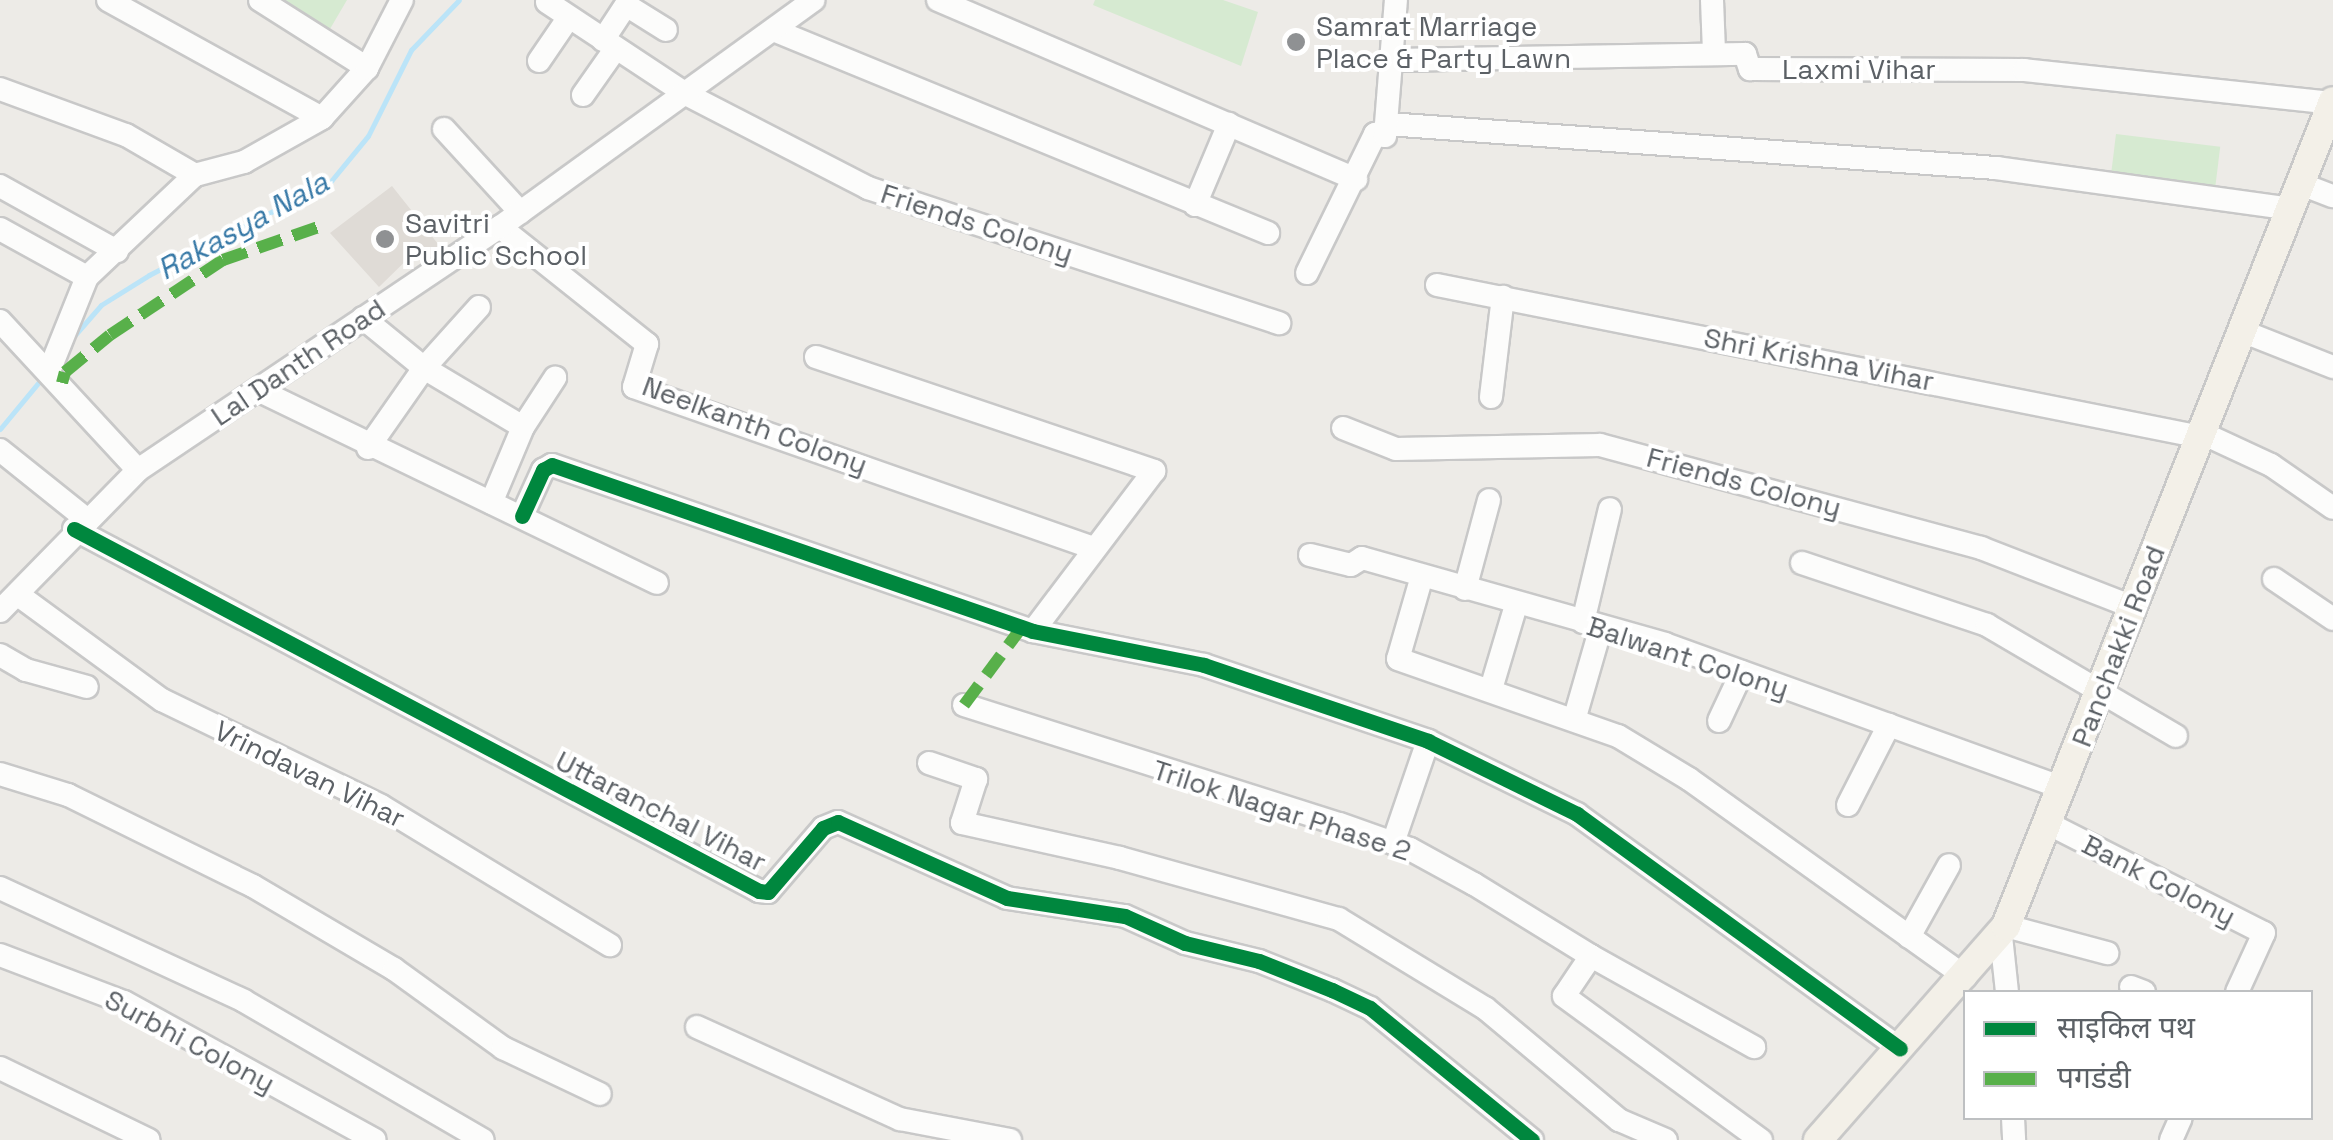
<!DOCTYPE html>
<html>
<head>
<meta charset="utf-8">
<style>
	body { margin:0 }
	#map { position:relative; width:2333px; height:1140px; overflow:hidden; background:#edebe7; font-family:"Space Grotesk","Noto Sans Devanagari",sans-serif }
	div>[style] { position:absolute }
	.education>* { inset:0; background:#dfdbd6 }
	.green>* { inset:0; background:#d6ead1; transform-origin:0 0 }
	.stream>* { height:5px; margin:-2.5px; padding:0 2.5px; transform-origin:2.5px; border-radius:2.5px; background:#bbe4f8 }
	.roads { filter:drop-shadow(2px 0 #c8c8c8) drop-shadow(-2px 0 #c8c8c8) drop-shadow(0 2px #c8c8c8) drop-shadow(0 -2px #c8c8c8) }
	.minor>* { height:22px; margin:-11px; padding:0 11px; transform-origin:11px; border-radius:11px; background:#fcfcfb }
	.major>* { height:28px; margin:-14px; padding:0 14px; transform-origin:14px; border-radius:14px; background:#f3f0e8 }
	.quiet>* { height:12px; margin-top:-6px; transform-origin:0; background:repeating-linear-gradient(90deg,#58b04a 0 25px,transparent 0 37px) }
	.cycleway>* { height:15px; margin:-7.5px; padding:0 7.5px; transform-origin:7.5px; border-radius:7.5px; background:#00873e }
	.dots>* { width:28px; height:28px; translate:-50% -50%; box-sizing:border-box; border:5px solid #fff; border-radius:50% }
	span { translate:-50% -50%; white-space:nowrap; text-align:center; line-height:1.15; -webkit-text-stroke:8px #fff; paint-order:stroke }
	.poi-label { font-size:28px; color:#5c6166 }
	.left { translate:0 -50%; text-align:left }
	.street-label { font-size:28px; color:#5c6166 }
	.water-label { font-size:30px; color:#3678a6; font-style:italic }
	.legend { position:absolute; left:1963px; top:990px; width:350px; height:130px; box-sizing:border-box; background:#fff; border:2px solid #bec0c2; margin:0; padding:12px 18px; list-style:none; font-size:30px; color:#5c6166 }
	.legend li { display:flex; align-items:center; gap:20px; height:50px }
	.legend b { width:50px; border:2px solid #bec0c2 }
</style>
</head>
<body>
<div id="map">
	<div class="education">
		<div style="clip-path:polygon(392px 186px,442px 249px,430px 257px,421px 246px,379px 287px,330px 233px)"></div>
	</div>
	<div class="green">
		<div style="clip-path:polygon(270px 0,347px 0,327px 34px)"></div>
		<div style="clip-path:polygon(1095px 0,1223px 0,1258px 12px,1241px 66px,1093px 5px)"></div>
		<div style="left:2116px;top:134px;width:105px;height:42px;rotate:7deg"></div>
	</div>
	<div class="stream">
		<div style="left:74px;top:336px;width:41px;rotate:-48.9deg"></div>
		<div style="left:101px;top:305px;width:57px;rotate:-32deg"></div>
		<div style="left:149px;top:275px;width:205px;rotate:-27.3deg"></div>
		<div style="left:331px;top:181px;width:58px;rotate:-50.6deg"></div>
		<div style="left:368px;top:136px;width:96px;rotate:-63.4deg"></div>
		<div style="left:411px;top:50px;width:69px;rotate:-46.2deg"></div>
		<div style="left:0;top:429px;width:67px;rotate:-50.4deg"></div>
	</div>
	<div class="roads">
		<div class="minor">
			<div style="left:108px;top:0;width:244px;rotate:28.9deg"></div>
			<div style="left:260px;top:0;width:127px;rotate:32.4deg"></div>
			<div style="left:938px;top:0;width:455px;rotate:23.2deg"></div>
			<div style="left:1712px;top:0;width:53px;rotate:87.8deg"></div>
			<div style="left:547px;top:2px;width:167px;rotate:33.5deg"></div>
			<div style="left:686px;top:94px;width:205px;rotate:27.3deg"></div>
			<div style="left:868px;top:188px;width:433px;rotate:18.2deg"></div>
			<div style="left:776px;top:31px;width:532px;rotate:22.32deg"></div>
			<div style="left:603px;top:40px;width:42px;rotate:-56.7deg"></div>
			<div style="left:626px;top:5px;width:47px;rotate:32deg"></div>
			<div style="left:1394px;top:60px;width:351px;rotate:-1deg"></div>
			<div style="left:1745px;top:54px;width:16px;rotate:72deg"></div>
			<div style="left:1750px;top:69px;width:274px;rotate:0.2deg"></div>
			<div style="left:2024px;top:70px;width:310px;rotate:6.1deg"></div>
			<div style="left:539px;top:61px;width:53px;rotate:-55.7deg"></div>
			<div style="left:0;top:89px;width:134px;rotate:20.1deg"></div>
			<div style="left:126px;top:135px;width:80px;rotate:30.1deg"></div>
			<div style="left:583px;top:95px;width:57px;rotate:-54.9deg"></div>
			<div style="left:1388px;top:124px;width:610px;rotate:4.14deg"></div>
			<div style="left:1996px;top:168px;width:298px;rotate:7.9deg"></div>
			<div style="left:444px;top:129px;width:113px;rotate:47.5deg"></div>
			<div style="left:2301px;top:184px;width:34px;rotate:21deg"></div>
			<div style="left:0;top:186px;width:134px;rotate:29.1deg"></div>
			<div style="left:1195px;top:205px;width:88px;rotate:-67.2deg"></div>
			<div style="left:500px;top:227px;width:188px;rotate:38.5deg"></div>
			<div style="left:647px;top:344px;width:45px;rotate:106.8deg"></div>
			<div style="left:634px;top:387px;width:488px;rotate:19.3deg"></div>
			<div style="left:0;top:229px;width:99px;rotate:28.9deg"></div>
			<div style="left:1307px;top:273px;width:155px;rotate:-63.9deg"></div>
			<div style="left:1375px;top:134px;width:10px;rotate:11deg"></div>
			<div style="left:1385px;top:136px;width:136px;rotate:-85.4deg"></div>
			<div style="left:1437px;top:285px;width:779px;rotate:11.25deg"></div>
			<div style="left:363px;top:318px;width:79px;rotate:39.3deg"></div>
			<div style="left:424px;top:368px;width:115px;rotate:30.8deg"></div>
			<div style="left:523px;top:427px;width:82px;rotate:112.8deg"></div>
			<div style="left:0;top:321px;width:203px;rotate:47.2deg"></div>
			<div style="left:2242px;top:331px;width:98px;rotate:21.6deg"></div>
			<div style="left:816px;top:357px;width:357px;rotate:18.6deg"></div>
			<div style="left:1154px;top:471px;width:201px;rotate:127.1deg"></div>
			<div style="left:50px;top:369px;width:99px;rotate:-68.1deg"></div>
			<div style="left:87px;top:277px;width:149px;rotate:-43.4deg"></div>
			<div style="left:195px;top:175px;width:51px;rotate:-14.9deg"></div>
			<div style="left:244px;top:162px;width:90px;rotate:-29.4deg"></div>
			<div style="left:322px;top:118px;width:67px;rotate:-48deg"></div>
			<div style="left:367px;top:68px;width:76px;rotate:-62.8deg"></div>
			<div style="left:258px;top:390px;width:443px;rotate:25.8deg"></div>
			<div style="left:1491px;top:397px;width:101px;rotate:-83.2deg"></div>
			<div style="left:523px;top:427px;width:59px;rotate:-56.9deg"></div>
			<div style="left:1343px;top:428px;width:57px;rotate:21.6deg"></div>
			<div style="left:1396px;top:449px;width:204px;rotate:-1.1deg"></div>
			<div style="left:1600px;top:445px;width:395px;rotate:15.1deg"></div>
			<div style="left:1981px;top:548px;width:163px;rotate:21.2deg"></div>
			<div style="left:2202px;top:433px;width:76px;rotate:24.9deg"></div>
			<div style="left:2271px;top:465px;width:75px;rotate:34.7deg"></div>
			<div style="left:368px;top:448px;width:98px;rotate:-55deg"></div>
			<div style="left:424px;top:368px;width:82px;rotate:-48deg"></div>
			<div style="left:0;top:450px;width:109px;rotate:38.7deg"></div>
			<div style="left:522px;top:516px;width:51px;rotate:-65.5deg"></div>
			<div style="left:543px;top:470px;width:10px;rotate:-29deg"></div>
			<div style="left:552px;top:465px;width:509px;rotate:19.04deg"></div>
			<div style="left:1033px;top:631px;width:174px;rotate:11.2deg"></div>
			<div style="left:1204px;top:665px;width:237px;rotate:18.7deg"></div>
			<div style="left:1428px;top:741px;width:166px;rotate:26.1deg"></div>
			<div style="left:1577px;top:814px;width:399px;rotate:36deg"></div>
			<div style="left:74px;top:529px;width:775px;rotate:27.85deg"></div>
			<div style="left:759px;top:891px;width:9px;rotate:6deg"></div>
			<div style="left:768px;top:892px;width:84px;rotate:-49.3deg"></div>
			<div style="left:823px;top:828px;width:16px;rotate:-22deg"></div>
			<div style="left:838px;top:822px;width:185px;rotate:24.2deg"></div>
			<div style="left:1007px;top:898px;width:119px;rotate:8.7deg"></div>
			<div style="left:1125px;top:916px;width:66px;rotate:24.2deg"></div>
			<div style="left:1185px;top:943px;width:76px;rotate:13.7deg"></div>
			<div style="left:1259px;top:961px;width:79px;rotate:21.7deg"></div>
			<div style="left:1332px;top:990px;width:42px;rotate:25.3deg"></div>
			<div style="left:1370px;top:1008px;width:209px;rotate:39.2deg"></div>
			<div style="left:1310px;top:555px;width:42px;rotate:13.7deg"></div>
			<div style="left:1351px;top:565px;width:13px;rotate:-32deg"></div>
			<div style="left:1362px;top:558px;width:315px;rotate:15.8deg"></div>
			<div style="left:1665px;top:644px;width:422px;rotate:19.9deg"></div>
			<div style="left:1802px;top:563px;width:195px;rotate:18.5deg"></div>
			<div style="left:1987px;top:625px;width:219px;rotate:30.4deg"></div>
			<div style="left:1422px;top:576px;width:86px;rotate:106.1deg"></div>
			<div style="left:1398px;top:659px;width:233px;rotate:19.3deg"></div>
			<div style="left:1618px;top:736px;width:83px;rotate:31.2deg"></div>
			<div style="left:1689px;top:779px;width:340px;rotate:35.6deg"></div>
			<div style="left:2274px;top:579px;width:71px;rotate:34.1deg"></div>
			<div style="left:1465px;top:589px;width:92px;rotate:-74.9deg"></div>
			<div style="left:17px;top:594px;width:180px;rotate:36.2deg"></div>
			<div style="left:162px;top:700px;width:243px;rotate:25.8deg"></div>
			<div style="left:381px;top:806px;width:268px;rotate:31.3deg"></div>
			<div style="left:0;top:611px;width:197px;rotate:-45.6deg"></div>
			<div style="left:138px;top:470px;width:436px;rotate:-33.9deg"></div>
			<div style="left:500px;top:227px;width:387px;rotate:-35.9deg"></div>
			<div style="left:1583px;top:622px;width:116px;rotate:-76.6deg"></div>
			<div style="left:0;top:655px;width:30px;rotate:30deg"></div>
			<div style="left:26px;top:670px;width:63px;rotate:15.6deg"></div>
			<div style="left:1491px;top:689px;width:88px;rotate:-73.4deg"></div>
			<div style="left:964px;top:705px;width:394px;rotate:17.6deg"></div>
			<div style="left:1340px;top:824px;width:74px;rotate:19.7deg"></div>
			<div style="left:1410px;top:849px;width:73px;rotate:28.7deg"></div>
			<div style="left:1474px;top:884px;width:137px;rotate:31.6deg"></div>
			<div style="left:1591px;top:956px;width:48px;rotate:124deg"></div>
			<div style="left:1564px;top:996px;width:244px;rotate:36.2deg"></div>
			<div style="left:1575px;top:717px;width:94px;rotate:-73.9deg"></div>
			<div style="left:1719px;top:721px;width:54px;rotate:-64.9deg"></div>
			<div style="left:929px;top:763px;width:50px;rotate:18.8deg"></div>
			<div style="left:976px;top:779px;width:46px;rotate:107.7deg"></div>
			<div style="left:962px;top:823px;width:162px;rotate:12.5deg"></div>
			<div style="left:1120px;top:858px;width:227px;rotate:15.6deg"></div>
			<div style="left:1339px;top:919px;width:171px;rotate:31.4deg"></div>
			<div style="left:1485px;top:1008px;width:175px;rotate:39.9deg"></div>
			<div style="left:1619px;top:1120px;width:51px;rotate:23.1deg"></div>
			<div style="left:0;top:774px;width:71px;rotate:17.2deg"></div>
			<div style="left:68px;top:795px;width:206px;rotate:26.2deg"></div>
			<div style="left:253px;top:886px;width:164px;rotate:30.5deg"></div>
			<div style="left:394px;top:969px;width:135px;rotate:35.9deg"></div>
			<div style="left:503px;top:1048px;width:107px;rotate:25.4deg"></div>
			<div style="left:1848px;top:805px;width:90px;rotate:-62.9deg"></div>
			<div style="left:2049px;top:824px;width:241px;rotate:26.9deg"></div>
			<div style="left:2264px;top:933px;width:65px;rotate:114.6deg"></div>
			<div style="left:1393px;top:843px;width:108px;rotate:-71.1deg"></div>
			<div style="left:0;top:888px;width:269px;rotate:24.8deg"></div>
			<div style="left:244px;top:1001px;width:276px;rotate:30.2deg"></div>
			<div style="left:2006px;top:926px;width:105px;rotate:15deg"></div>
			<div style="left:2001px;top:936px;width:56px;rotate:83.9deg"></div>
			<div style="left:1909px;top:937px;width:82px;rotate:-60.9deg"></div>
			<div style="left:0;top:955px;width:133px;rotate:20.8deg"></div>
			<div style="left:124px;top:1002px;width:286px;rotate:28.8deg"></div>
			<div style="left:1591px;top:956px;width:187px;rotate:29.2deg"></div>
			<div style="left:2131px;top:987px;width:14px;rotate:21deg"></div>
			<div style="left:697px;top:1027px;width:223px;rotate:24.4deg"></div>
			<div style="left:900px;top:1119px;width:112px;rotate:10.8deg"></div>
			<div style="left:0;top:1068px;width:165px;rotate:25.8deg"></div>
			<div style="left:2013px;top:1118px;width:22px;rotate:87deg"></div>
			<div style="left:2171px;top:1140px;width:24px;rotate:-66deg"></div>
		</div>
		<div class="major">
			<div style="left:1818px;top:1140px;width:285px;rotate:-48.7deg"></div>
			<div style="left:2006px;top:926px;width:887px;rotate:-68.38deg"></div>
		</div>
	</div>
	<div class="quiet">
		<div style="left:62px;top:383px;width:11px;rotate:-75deg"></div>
		<div style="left:65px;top:372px;width:58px;rotate:-39.4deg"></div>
		<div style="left:110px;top:335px;width:136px;rotate:-33.6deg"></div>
		<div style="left:223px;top:260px;width:104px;rotate:-19.1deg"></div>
		<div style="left:964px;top:705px;width:97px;rotate:-53.4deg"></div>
	</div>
	<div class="cycleway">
		<div style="left:522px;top:516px;width:51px;rotate:-65.5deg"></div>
		<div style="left:543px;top:470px;width:10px;rotate:-29deg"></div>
		<div style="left:552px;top:465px;width:509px;rotate:19.04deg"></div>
		<div style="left:1033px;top:631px;width:174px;rotate:11.2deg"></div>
		<div style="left:1204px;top:665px;width:237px;rotate:18.7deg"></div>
		<div style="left:1428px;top:741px;width:166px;rotate:26.1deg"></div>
		<div style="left:1577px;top:814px;width:399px;rotate:36deg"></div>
		<div style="left:74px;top:529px;width:775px;rotate:27.85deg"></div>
		<div style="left:759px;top:891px;width:9px;rotate:6deg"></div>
		<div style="left:768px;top:892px;width:84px;rotate:-49.3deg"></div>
		<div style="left:823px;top:828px;width:16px;rotate:-22deg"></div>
		<div style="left:838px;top:822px;width:185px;rotate:24.2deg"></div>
		<div style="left:1007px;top:898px;width:119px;rotate:8.7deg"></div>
		<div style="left:1125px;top:916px;width:66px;rotate:24.2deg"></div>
		<div style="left:1185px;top:943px;width:76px;rotate:13.7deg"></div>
		<div style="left:1259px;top:961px;width:79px;rotate:21.7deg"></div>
		<div style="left:1332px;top:990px;width:42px;rotate:25.3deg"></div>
		<div style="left:1370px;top:1008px;width:209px;rotate:39.2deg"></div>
	</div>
	<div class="dots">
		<div style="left:1296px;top:42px;background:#8f9193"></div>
		<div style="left:385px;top:239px;background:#8f9193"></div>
	</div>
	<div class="poi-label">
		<span class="left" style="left:1316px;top:42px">Samrat Marriage<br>Place &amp; Party Lawn</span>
		<span class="left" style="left:405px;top:239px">Savitri<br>Public School</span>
	</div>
	<div class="street-label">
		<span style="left:1859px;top:69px">Laxmi Vihar</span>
		<span style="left:977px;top:223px;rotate:18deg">Friends Colony</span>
		<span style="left:1819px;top:359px;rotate:11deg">Shri Krishna Vihar</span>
		<span style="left:298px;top:362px;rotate:-34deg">Lal Danth Road</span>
		<span style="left:755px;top:425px;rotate:20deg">Neelkanth Colony</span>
		<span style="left:1744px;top:482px;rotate:15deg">Friends Colony</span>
		<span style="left:2118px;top:646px;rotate:-69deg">Panchakki Road</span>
		<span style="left:1688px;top:657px;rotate:18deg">Balwant Colony</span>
		<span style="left:310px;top:774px;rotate:26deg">Vrindavan Vihar</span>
		<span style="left:1282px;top:810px;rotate:18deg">Trilok Nagar Phase 2</span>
		<span style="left:661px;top:811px;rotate:27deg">Uttaranchal Vihar</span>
		<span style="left:2159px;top:880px;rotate:27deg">Bank Colony</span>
		<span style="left:190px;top:1041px;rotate:28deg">Surbhi Colony</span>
	</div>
	<div class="water-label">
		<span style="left:243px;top:226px;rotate:-29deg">Rakasya Nala</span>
	</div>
	<ul class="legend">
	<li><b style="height:12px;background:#00873e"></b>साइकिल पथ</li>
	<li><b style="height:12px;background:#58b04a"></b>पगडंडी</li>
	</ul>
</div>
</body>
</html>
